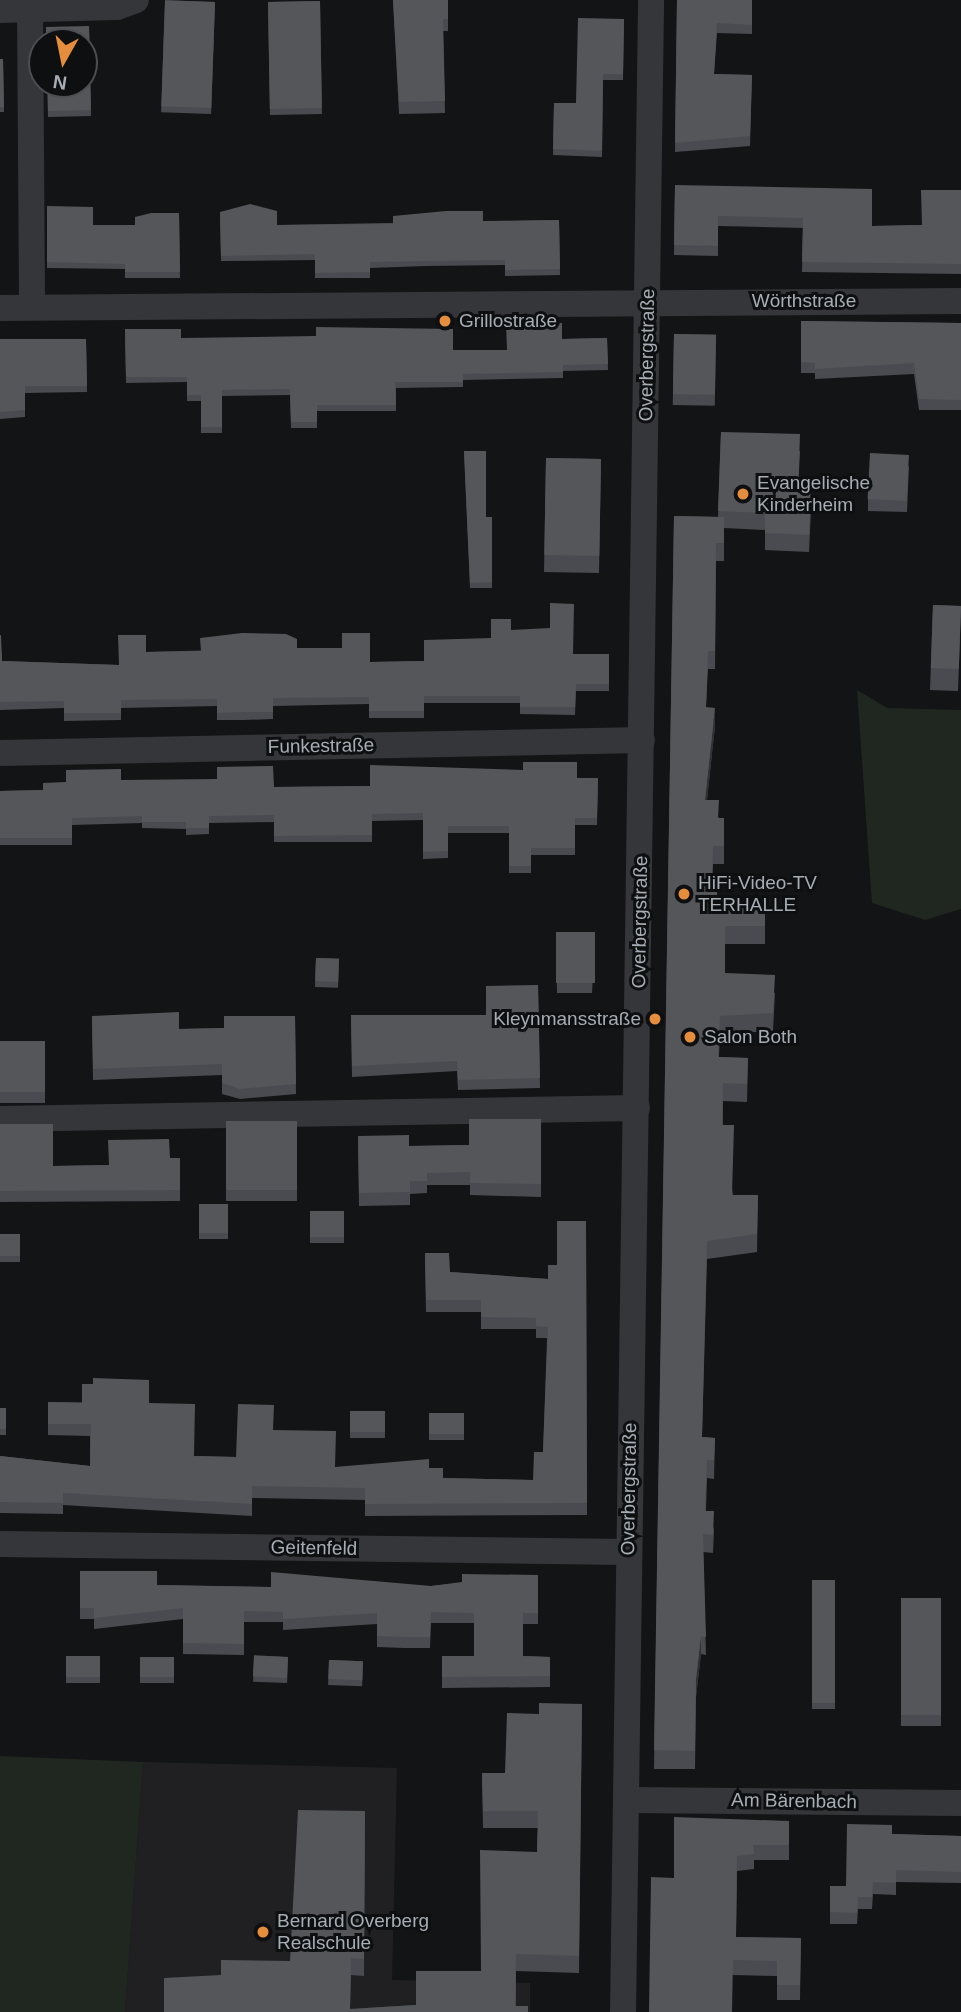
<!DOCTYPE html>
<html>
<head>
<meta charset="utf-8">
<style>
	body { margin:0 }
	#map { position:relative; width:961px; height:2012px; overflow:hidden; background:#131415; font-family:Helvetica,sans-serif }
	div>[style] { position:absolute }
	.built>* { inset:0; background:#202022 }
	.green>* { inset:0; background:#202720 }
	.street>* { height:26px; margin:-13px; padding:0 13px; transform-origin:13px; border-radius:13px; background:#35363a }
	.wall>* { inset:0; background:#4a4b50; transform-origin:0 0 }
	.shaded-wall>* { inset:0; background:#303134 }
	.building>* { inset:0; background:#54565a; transform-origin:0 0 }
	.dots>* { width:19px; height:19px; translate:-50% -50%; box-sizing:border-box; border:4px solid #0e0f10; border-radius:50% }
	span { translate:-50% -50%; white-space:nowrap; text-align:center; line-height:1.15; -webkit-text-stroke:6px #0e0f10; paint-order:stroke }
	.street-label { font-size:19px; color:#a6adb4 }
	.poi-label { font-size:19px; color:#a6adb4 }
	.left { translate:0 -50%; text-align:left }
	.right { translate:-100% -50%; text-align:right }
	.north { position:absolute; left:28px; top:28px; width:70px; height:70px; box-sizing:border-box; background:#0e0f10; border:2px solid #4b4e52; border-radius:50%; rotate:189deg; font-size:19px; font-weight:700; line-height:28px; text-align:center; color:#a6adb4 }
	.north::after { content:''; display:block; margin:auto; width:24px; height:32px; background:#e38d3d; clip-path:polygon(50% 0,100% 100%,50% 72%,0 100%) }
</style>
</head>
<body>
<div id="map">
	<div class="built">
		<div style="clip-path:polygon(143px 1762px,397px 1768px,392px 1980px,530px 1983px,530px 2012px,125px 2012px)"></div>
	</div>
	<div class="green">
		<div style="clip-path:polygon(857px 690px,887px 708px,961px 710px,961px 909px,925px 920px,872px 903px)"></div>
		<div style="clip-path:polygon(0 1756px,143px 1762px,125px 2012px,0 2012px)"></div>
	</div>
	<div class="street">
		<div style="left:30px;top:9px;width:298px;rotate:89.6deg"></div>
		<div style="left:0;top:10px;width:117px;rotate:-1.5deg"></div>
		<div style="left:117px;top:7px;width:20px;rotate:-20deg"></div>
		<div style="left:0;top:308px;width:961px;rotate:-0.42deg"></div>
		<div style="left:0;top:753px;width:642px;rotate:-1.16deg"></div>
		<div style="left:0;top:1119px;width:637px;rotate:-0.99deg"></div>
		<div style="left:0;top:1544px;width:627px;rotate:0.73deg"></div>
		<div style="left:627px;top:1800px;width:334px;rotate:0.5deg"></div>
		<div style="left:623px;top:2012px;width:2012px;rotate:-89.2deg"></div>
	</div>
	<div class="wall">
		<div style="clip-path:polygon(393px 0,448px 0,448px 31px,443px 31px,445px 113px,399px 114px)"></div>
		<div style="clip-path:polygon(677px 0,752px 0,752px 34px,717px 33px,714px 74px,752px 75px,750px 146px,675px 152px)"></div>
		<div style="left:320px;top:1px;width:113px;height:52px;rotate:89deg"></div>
		<div style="left:215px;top:2px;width:112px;height:50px;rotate:92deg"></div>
		<div style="clip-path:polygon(624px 19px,623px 80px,603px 80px,602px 157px,553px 155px,554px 103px,576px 103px)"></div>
		<div style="clip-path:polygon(89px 26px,91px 116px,48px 117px,47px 84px)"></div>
		<div style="clip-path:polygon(0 59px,3px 59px,4px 112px,0 112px)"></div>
		<div style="clip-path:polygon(675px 185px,872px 226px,922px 225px,961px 190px,961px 274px,802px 272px,803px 228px,718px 226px,718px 256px,674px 255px)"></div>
		<div style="clip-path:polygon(47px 206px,93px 225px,135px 225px,179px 213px,180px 278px,125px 278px,125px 269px,47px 268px)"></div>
		<div style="clip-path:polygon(220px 212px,277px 225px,559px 220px,560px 275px,505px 276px,505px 265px,426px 266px,370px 268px,370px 278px,315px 278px,315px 260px,221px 261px)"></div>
		<div style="clip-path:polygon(801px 321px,961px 323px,961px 410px,919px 410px,914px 374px,815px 379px,815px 373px,801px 373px)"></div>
		<div style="clip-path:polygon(125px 329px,181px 338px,453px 350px,507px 350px,562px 339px,607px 338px,608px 370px,563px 371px,563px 378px,463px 380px,463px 387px,396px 388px,396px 411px,317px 411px,317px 428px,291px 428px,290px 395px,222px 396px,222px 433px,201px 433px,201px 401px,187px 401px,187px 382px,126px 383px)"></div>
		<div style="left:674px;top:334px;width:42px;height:71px;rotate:1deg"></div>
		<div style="clip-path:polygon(0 339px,86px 339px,87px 392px,25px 393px,25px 417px,0 419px)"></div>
		<div style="clip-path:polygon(721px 432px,800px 451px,798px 493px,811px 510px,809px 552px,765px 550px,765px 530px,724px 528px,724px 561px,716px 561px,715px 669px,708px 669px,706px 707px,715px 726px,707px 800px,719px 818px,724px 818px,724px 864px,713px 864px,712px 885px,717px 905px,765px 905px,765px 944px,725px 944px,725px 973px,775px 993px,773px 1031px,720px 1034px,719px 1057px,748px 1058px,747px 1102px,723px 1101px,723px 1125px,733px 1195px,758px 1195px,757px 1252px,707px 1259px,702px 1437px,715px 1438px,714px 1479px,707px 1478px,706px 1511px,714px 1529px,713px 1553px,703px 1552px,706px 1655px,701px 1654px,696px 1697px,695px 1769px,654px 1769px,674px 516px,718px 517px)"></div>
		<div style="clip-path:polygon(464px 451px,486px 517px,492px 517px,492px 588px,470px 588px)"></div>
		<div style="left:601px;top:459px;width:114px;height:55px;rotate:91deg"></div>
		<div style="clip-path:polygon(909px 466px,907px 512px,868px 511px,868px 499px)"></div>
		<div style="left:933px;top:605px;width:28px;height:85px;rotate:2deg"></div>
		<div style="clip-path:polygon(511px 630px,573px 654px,609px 654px,609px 691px,576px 691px,575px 715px,520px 714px,520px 703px,424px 703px,424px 718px,369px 718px,369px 704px,273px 706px,273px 719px,244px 720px,217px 720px,217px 706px,121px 708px,121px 720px,64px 721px,64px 708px,0 710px,0 635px,2px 661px,119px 665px,146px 652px,297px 648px,370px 662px,424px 661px,491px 638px)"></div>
		<div style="clip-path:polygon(577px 778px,598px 778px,597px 825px,575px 825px,575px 855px,531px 855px,531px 873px,509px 873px,509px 833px,448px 833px,448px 858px,423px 859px,423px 820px,372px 821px,372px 842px,274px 842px,274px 822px,209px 823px,209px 834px,186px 835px,186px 829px,142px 828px,142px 823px,72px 825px,72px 845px,0 845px,0 791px,43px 790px,121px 780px,274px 787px,370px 786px)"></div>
		<div style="clip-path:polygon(556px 932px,595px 942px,592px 993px,557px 993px)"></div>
		<div style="left:316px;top:958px;width:23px;height:29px;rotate:2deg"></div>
		<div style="clip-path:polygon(538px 985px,540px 1088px,458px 1090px,457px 1071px,352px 1077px,351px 1015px,486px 1015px)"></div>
		<div style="clip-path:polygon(92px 1016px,179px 1029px,224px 1028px,295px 1016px,296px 1094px,240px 1099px,222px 1094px,222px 1075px,93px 1080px)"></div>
		<div style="left:0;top:1041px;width:45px;height:62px"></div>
		<div style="clip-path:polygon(541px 1119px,541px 1197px,470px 1195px,470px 1185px,427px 1185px,427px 1193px,410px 1194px,410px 1205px,359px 1206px,358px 1136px,409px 1146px,469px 1145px)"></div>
		<div style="left:226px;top:1121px;width:71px;height:80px"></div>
		<div style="clip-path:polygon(0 1124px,53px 1166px,109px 1165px,180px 1158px,180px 1201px,0 1202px)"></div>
		<div style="left:199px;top:1204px;width:29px;height:35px"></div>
		<div style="left:310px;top:1211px;width:34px;height:32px"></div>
		<div style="clip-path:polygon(586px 1221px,587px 1515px,365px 1516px,365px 1500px,252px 1498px,252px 1516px,63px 1505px,63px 1514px,0 1513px,0 1456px,90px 1466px,90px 1436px,48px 1435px,48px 1402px,149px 1403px,194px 1456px,236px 1457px,274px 1430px,335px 1467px,429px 1468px,443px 1478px,533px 1480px,543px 1452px,547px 1338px,536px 1338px,536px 1329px,481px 1329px,481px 1312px,426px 1312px,425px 1253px,450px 1272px,548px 1279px)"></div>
		<div style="left:20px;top:1234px;width:28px;height:20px;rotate:90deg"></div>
		<div style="left:0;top:1408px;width:6px;height:27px"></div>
		<div style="left:350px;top:1411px;width:35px;height:27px"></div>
		<div style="left:429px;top:1413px;width:35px;height:27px"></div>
		<div style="clip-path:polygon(80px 1571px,157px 1585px,271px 1587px,431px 1586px,538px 1575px,538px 1624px,523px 1624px,523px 1656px,550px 1657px,550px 1687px,442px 1688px,442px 1656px,474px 1656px,474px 1623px,431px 1623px,430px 1648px,404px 1648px,377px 1647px,377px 1624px,283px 1630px,283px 1622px,244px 1622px,244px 1655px,183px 1654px,183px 1619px,94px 1629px,94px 1619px,80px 1619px)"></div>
		<div style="left:812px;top:1580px;width:23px;height:129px"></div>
		<div style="left:901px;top:1598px;width:40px;height:128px"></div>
		<div style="left:66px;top:1656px;width:34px;height:27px"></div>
		<div style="left:140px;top:1657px;width:34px;height:26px"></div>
		<div style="left:288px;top:1657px;width:26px;height:34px;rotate:92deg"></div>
		<div style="left:329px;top:1660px;width:34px;height:25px;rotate:2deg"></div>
		<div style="clip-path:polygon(582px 1704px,579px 1973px,516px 1971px,516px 2006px,164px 2012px,221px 1975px,290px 1961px,365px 1811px,364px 1976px,351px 1975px,350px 2009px,416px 2005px,481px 1971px,537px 1852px,538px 1828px,483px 1828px,482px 1773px,505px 1773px,539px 1714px)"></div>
		<div style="clip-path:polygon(789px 1821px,789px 1860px,754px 1860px,754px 1869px,737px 1871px,736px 1937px,801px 1938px,800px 2000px,777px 2000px,777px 1976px,733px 1975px,674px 1878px)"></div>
		<div style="clip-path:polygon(892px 1834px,961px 1836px,961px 1883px,896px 1882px,896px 1895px,873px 1894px,872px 1909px,858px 1909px,857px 1924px,830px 1924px,830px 1886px,846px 1886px)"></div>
	</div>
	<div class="shaded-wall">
		<div style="clip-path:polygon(715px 708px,715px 726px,705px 818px,705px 800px)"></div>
		<div style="clip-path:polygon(701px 1636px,701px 1654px,696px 1697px,695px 1769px,696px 1679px)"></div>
	</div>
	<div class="building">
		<div style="clip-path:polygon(393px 0,448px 0,448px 19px,443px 19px,445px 101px,399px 102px)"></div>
		<div style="clip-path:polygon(677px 0,752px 0,752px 25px,717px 23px,714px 74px,752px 75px,750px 136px,675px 143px)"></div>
		<div style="left:320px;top:1px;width:107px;height:52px;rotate:89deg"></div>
		<div style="left:215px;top:2px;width:106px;height:50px;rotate:92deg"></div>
		<div style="clip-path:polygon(578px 18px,624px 19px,623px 74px,603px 74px,602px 151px,553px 149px,554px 103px,576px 103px)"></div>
		<div style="clip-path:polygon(89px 26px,91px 110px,48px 111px,48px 84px,84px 84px,84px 42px,46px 42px,46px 27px)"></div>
		<div style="clip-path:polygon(0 59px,3px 59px,4px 107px,0 107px)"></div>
		<div style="clip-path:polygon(675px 185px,872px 189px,872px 226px,922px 225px,921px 190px,961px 190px,961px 264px,802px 262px,803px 218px,718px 216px,718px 246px,674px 245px)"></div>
		<div style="clip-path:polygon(250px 204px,277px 211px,277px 225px,393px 224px,393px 216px,446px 211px,483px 211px,483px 221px,559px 220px,560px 269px,505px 270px,505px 260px,426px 261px,370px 262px,370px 272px,315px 273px,315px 254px,221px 256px,220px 212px)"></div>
		<div style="clip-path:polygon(47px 206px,93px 207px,93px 225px,135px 225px,135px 217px,151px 213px,179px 213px,180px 272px,125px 272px,125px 264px,47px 262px)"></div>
		<div style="clip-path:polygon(801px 321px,961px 323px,961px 400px,919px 399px,914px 363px,815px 369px,815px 363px,801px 362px)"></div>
		<div style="clip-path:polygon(562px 323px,562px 339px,607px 338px,608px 364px,563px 365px,563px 372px,463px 374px,463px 382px,395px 382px,396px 405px,317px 405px,317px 422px,291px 422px,290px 389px,222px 390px,222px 427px,201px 427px,201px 395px,187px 395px,187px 377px,126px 377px,125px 329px,181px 329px,181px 338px,316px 336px,316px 327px,453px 329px,453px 350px,507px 350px,506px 324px)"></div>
		<div style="left:674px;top:334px;width:42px;height:60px;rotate:1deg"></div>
		<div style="clip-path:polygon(0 339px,86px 339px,87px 386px,25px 386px,25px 410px,0 412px)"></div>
		<div style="clip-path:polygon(721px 432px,800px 434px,798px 493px,811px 493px,809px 535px,765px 533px,765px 513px,718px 511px)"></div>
		<div style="clip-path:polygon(464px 451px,486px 451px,486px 517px,480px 517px,492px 517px,492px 582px,470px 583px)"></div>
		<div style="left:870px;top:453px;width:39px;height:46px;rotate:3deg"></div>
		<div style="left:601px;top:459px;width:97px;height:55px;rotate:91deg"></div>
		<div style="clip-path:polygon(674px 516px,724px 517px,724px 543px,716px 543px,715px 651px,708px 651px,706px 707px,715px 708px,705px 800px,719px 800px,718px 818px,724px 818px,724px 846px,713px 846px,712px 885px,717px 885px,717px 905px,765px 905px,765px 926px,725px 926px,725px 973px,775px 975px,773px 1013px,720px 1016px,718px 1057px,748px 1058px,747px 1084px,723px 1083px,722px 1125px,734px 1125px,732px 1195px,758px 1195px,757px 1234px,707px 1241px,702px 1437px,715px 1438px,714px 1460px,707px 1460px,705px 1511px,714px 1511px,713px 1535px,703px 1534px,706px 1637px,701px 1636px,696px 1679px,695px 1751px,654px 1750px)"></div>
		<div style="clip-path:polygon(550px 603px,574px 604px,573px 654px,609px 654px,609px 684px,576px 684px,575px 707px,520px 707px,520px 696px,424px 696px,424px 711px,369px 711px,369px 697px,273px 698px,273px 712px,244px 712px,217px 713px,217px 699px,121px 700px,121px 713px,64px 713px,64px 701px,0 702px,0 635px,1px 635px,2px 661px,119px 665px,118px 635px,146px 635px,146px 652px,201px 651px,200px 638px,242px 633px,286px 634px,297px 639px,297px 648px,342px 648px,342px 633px,370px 633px,370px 662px,424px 661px,424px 640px,491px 638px,491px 619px,511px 619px,511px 630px,550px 628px)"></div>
		<div style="left:933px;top:605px;width:28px;height:63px;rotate:2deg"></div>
		<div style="clip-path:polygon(523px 762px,577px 762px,577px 778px,598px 778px,597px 818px,575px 818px,575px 848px,531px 848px,531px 866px,509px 866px,509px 826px,448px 826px,448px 851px,423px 852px,423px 813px,372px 814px,372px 835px,274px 836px,274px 815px,209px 816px,209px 828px,186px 828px,186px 822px,142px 822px,142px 816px,72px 818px,72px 838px,0 838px,0 791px,43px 790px,43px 783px,66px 782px,66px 770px,121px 769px,121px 780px,217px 779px,217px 767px,273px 766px,274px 787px,370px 786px,370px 765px,523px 770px)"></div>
		<div style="left:556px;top:932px;width:39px;height:51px"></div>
		<div style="left:316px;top:958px;width:23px;height:23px;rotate:2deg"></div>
		<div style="clip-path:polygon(538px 985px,540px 1078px,458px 1080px,457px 1061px,352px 1066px,351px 1015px,486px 1015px,486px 986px)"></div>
		<div style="clip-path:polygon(179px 1012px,179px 1029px,224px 1028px,224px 1016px,295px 1016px,296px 1084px,240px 1089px,222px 1083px,222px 1064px,93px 1069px,92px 1016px)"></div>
		<div style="left:0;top:1041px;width:45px;height:51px"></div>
		<div style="clip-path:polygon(469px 1119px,541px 1119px,541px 1184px,470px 1183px,470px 1172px,427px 1173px,427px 1181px,410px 1181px,410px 1192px,359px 1193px,358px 1136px,409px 1135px,409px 1146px,469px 1145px)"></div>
		<div style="left:226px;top:1121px;width:71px;height:69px"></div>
		<div style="clip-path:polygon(0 1124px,53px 1124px,53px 1166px,109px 1165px,108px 1140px,169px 1139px,170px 1158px,180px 1158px,180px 1190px,0 1191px)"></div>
		<div style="left:199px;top:1204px;width:29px;height:29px"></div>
		<div style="left:310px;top:1211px;width:34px;height:26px"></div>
		<div style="clip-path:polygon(557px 1221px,586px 1221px,587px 1503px,365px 1504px,365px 1488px,252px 1486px,252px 1504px,63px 1493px,63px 1503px,0 1502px,0 1456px,90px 1466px,91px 1424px,48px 1424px,48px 1402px,82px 1403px,82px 1384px,93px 1384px,93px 1378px,149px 1380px,149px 1403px,195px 1404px,194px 1456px,236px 1457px,238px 1404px,274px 1405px,273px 1430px,336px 1431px,335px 1467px,429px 1459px,429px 1468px,443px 1468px,443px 1478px,533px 1480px,534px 1452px,543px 1452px,548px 1327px,536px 1326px,536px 1318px,481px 1317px,481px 1300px,426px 1300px,425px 1253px,449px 1253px,450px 1272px,548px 1279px,548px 1265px,557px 1265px)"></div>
		<div style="left:20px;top:1234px;width:22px;height:20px;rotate:90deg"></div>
		<div style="left:0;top:1408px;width:6px;height:21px"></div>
		<div style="left:350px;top:1411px;width:35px;height:21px"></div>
		<div style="left:429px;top:1413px;width:35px;height:21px"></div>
		<div style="clip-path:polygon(80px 1571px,157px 1571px,157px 1585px,271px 1587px,271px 1572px,431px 1586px,462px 1582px,462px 1574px,538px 1575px,538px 1613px,523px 1613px,523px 1656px,550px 1657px,550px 1676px,442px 1677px,442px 1656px,474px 1656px,474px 1613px,431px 1612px,430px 1637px,404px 1637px,377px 1636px,377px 1613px,283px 1619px,283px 1612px,244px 1611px,244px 1644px,183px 1643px,183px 1608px,94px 1618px,94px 1608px,80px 1608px)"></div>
		<div style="left:812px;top:1580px;width:23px;height:123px"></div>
		<div style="left:901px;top:1598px;width:40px;height:117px"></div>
		<div style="left:66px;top:1656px;width:34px;height:21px"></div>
		<div style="left:140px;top:1657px;width:34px;height:20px"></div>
		<div style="left:288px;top:1657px;width:21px;height:34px;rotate:93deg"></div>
		<div style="left:329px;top:1660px;width:34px;height:19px;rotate:2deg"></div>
		<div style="clip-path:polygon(539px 1703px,582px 1704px,579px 1956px,516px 1954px,515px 2006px,528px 2006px,528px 2012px,164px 2012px,164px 1978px,221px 1975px,221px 1960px,290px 1961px,298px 1810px,365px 1811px,364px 1959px,351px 1958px,350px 2009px,416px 2005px,416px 1971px,481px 1971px,480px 1850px,537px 1852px,538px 1811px,483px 1811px,482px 1773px,505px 1773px,507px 1713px,539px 1714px)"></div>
		<div style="clip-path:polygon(674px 1817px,789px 1821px,789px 1845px,753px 1845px,754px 1854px,737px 1856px,736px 1937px,801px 1938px,800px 1985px,777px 1985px,777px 1961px,733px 1960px,732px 2012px,649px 2012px,651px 1877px,674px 1878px)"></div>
		<div style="clip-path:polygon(847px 1824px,892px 1825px,892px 1834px,961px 1836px,961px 1872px,896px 1870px,896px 1883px,873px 1882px,872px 1897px,858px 1897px,857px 1913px,830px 1912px,830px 1886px,846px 1886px)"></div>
	</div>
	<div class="dots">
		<div style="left:445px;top:321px;background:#e38d3d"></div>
		<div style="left:743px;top:494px;background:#e38d3d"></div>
		<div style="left:684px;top:894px;background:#e38d3d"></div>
		<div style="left:655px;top:1019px;background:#e38d3d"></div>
		<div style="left:690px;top:1037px;background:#e38d3d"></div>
		<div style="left:263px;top:1932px;background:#e38d3d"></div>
	</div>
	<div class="street-label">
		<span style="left:804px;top:301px">Wörthstraße</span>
		<span style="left:647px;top:355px;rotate:-89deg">Overbergstraße</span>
		<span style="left:321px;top:746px;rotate:-1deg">Funkestraße</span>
		<span style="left:640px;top:922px;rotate:-89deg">Overbergstraße</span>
		<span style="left:629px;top:1489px;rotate:-89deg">Overbergstraße</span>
		<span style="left:314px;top:1548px;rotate:1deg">Geitenfeld</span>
		<span style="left:794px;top:1801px;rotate:1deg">Am Bärenbach</span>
	</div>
	<div class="poi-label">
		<span class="left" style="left:459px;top:321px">Grillostraße</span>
		<span class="left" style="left:757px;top:494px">Evangelische<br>Kinderheim</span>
		<span class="left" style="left:698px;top:894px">HiFi-Video-TV<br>TERHALLE</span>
		<span class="right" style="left:641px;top:1019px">Kleynmansstraße</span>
		<span class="left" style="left:704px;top:1037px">Salon Both</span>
		<span class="left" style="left:277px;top:1932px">Bernard Overberg<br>Realschule</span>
	</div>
	<div class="north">N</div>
</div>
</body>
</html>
